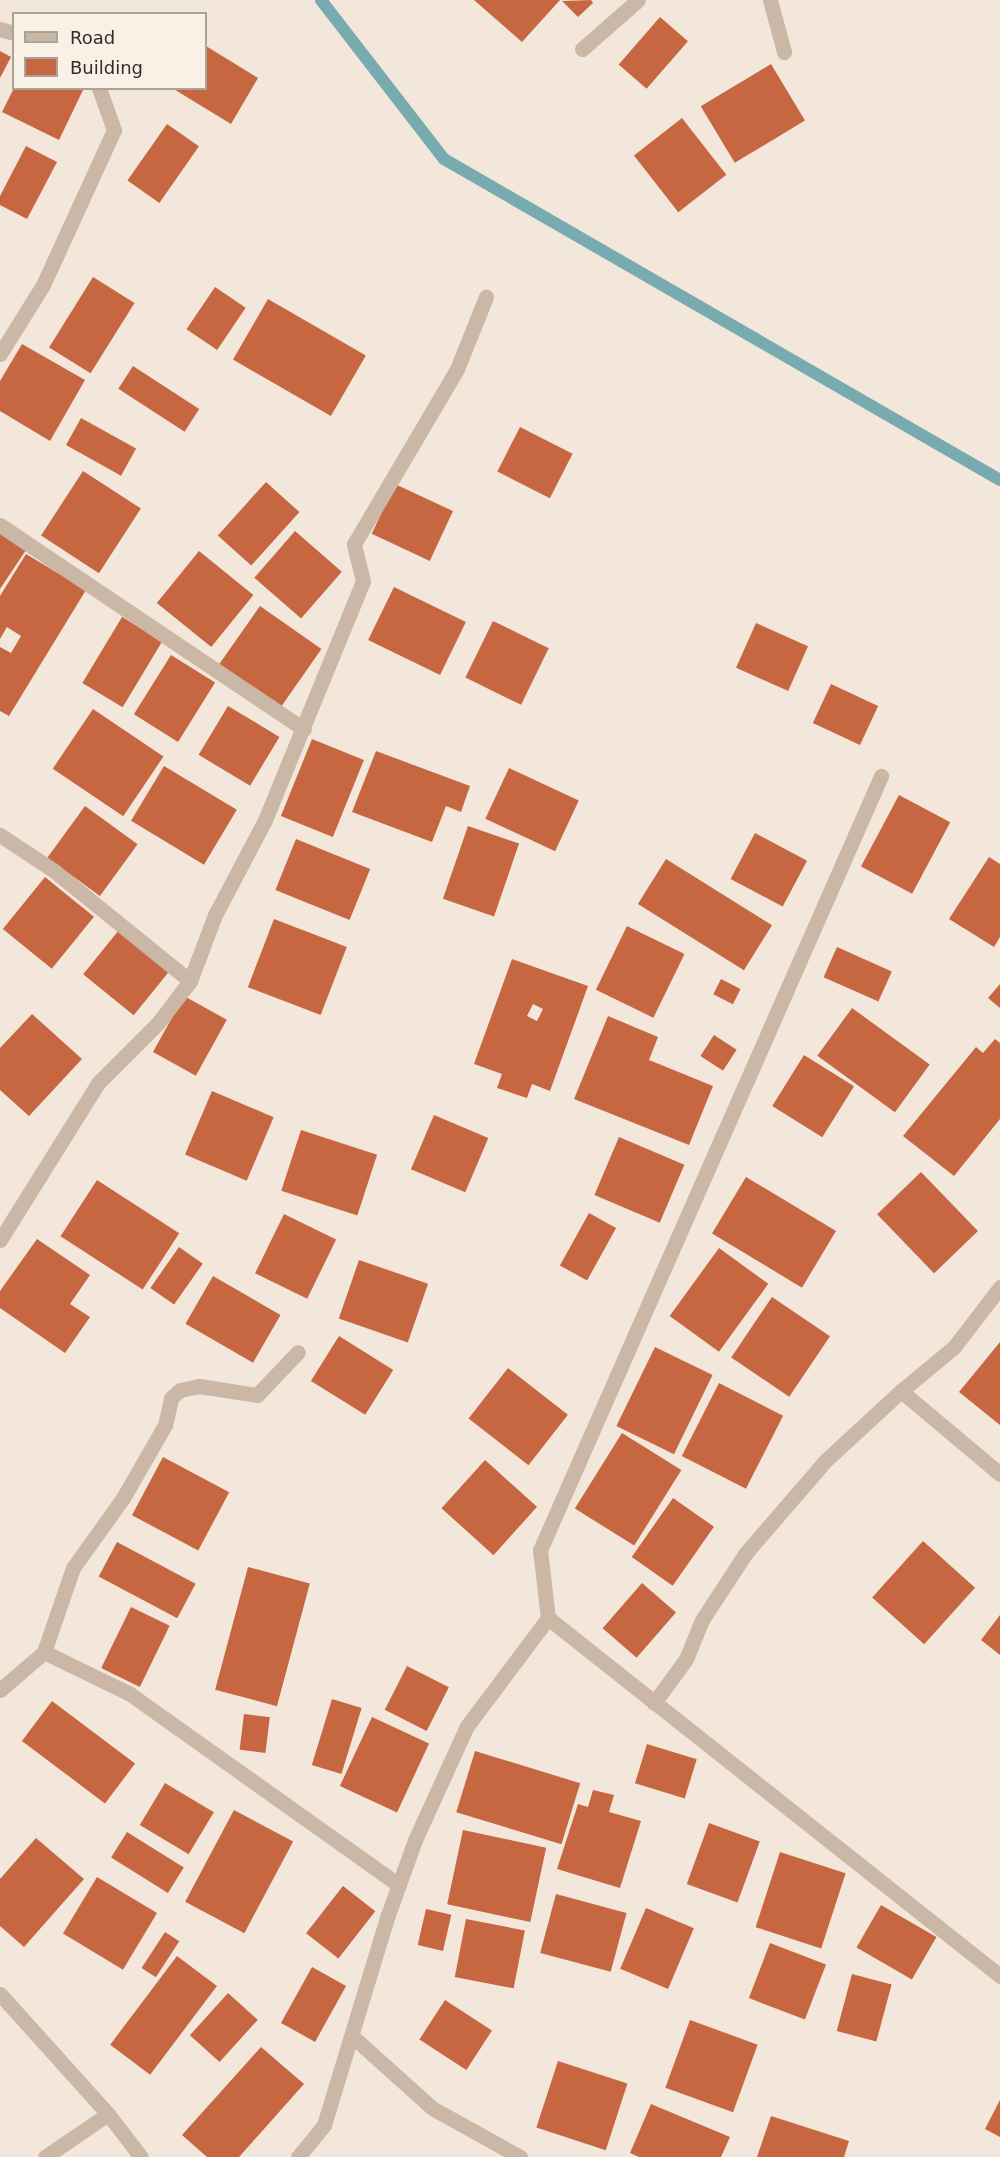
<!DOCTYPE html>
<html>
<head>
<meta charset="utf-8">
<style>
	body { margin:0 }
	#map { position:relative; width:1000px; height:2157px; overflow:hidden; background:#f2e7da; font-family:"DejaVu Sans",sans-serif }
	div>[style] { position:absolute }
	.stream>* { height:12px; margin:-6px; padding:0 6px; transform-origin:6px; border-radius:6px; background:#78abaf }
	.building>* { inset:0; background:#c76742; transform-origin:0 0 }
	.minor>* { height:15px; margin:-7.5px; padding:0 7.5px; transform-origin:7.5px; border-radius:7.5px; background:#cab7a6 }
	span { translate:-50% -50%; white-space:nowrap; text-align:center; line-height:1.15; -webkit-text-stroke:4.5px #f9f1e6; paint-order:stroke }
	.legend { position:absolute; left:12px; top:12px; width:195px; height:78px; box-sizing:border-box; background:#f9f1e6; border:2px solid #aba29a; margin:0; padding:8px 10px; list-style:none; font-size:18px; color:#362c27 }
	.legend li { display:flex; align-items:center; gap:12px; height:30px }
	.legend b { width:30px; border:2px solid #aba29a }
</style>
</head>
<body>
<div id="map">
	<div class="stream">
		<div style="left:321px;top:0;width:201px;rotate:52.3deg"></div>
		<div style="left:444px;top:159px;width:642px;rotate:30deg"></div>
	</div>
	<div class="building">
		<div style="clip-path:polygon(474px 0,560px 0,522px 42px)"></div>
		<div style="clip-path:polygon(591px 0,593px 3px,578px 17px,562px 1px)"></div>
		<div style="left:660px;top:17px;width:37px;height:63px;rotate:41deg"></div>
		<div style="clip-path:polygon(206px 46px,258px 78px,231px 124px,172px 88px,206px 88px)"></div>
		<div style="clip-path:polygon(0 51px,11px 57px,0 78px)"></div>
		<div style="left:771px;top:64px;width:66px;height:82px;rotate:59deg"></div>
		<div style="clip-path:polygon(14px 88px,84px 88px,59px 140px,2px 112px)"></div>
		<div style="left:682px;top:118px;width:72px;height:61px;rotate:52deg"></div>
		<div style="left:167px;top:124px;width:39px;height:69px;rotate:35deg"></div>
		<div style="clip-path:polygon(26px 146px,57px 162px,27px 219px,0 205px,0 196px)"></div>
		<div style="left:93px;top:277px;width:49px;height:83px;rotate:32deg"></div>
		<div style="left:215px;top:287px;width:37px;height:51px;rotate:34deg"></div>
		<div style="left:268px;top:299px;width:113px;height:70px;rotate:30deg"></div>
		<div style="clip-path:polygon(22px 344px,85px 380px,50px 441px,0 411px,0 381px)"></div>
		<div style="left:133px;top:366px;width:79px;height:27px;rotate:33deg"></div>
		<div style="left:81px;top:418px;width:63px;height:31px;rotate:29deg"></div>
		<div style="left:520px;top:427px;width:59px;height:50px;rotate:27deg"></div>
		<div style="left:83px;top:471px;width:69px;height:77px;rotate:33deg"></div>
		<div style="left:266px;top:482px;width:45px;height:72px;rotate:42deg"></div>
		<div style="left:395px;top:484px;width:64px;height:55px;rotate:25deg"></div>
		<div style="clip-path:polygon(0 529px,28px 547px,0 589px)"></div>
		<div style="left:295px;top:531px;width:62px;height:62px;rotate:41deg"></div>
		<div style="left:199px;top:551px;width:70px;height:67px;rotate:39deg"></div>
		<div style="clip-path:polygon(26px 554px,86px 590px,9px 716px,0 711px,0 647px,11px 653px,21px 636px,7px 627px,0 639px,0 596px)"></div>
		<div style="left:394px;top:587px;width:80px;height:59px;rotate:26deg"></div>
		<div style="left:260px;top:606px;width:75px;height:74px;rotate:35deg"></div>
		<div style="left:122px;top:617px;width:47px;height:77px;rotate:31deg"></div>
		<div style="left:493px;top:621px;width:62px;height:63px;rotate:26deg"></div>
		<div style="left:756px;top:623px;width:57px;height:49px;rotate:24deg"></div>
		<div style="left:171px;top:655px;width:52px;height:70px;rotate:32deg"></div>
		<div style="left:831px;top:684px;width:52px;height:43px;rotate:25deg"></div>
		<div style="left:228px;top:706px;width:60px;height:57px;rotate:31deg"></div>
		<div style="left:93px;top:709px;width:85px;height:72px;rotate:34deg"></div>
		<div style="left:312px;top:739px;width:56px;height:83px;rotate:22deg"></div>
		<div style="clip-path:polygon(376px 751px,470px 786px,461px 812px,446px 806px,432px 842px,352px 812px)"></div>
		<div style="left:164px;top:766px;width:85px;height:64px;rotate:31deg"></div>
		<div style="left:509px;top:768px;width:77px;height:56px;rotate:25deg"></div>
		<div style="left:899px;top:795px;width:58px;height:81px;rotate:28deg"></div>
		<div style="left:85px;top:806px;width:65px;height:64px;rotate:36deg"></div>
		<div style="left:468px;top:826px;width:54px;height:77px;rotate:19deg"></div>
		<div style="left:755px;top:833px;width:59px;height:52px;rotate:28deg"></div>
		<div style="left:296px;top:839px;width:80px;height:55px;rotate:22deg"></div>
		<div style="clip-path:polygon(989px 857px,1000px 864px,1000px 937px,994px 947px,949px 919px)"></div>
		<div style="left:666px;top:859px;width:125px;height:53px;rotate:32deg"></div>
		<div style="left:45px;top:877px;width:63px;height:67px;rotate:39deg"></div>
		<div style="left:274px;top:919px;width:78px;height:73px;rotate:21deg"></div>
		<div style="left:627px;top:926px;width:64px;height:71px;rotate:26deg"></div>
		<div style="left:119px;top:930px;width:65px;height:57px;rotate:39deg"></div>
		<div style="left:837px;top:947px;width:60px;height:33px;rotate:24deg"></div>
		<div style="clip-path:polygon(evenodd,512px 959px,588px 986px,550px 1091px,532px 1084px,527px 1098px,497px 1088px,502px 1074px,474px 1064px,512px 959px,533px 1004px,543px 1009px,537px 1021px,527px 1016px,533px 1004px)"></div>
		<div style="left:721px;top:979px;width:22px;height:17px;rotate:27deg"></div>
		<div style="clip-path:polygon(1000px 984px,1000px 1008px,988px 998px)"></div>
		<div style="left:184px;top:996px;width:49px;height:64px;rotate:29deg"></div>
		<div style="left:852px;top:1008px;width:96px;height:59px;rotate:36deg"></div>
		<div style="clip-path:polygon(32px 1014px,82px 1059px,29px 1116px,0 1090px,0 1048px)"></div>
		<div style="clip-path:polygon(608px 1016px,658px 1037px,649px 1060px,713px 1086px,689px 1145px,574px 1099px)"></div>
		<div style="left:714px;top:1035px;width:27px;height:25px;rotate:33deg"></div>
		<div style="clip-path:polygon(995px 1039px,1000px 1043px,1000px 1119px,954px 1176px,903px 1136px,976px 1047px,983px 1053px)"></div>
		<div style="left:804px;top:1055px;width:59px;height:60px;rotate:32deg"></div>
		<div style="left:212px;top:1091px;width:67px;height:69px;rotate:23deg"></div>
		<div style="left:434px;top:1115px;width:59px;height:59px;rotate:23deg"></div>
		<div style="left:301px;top:1130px;width:80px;height:64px;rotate:18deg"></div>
		<div style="left:619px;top:1137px;width:71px;height:63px;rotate:23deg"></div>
		<div style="left:921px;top:1172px;width:82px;height:61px;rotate:46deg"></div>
		<div style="left:746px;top:1177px;width:105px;height:66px;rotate:31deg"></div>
		<div style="left:97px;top:1180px;width:98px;height:67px;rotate:33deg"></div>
		<div style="left:589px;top:1213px;width:31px;height:60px;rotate:29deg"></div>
		<div style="left:284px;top:1214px;width:58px;height:66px;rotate:26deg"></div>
		<div style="clip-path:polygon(37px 1239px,90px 1275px,70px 1304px,90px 1317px,65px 1353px,0 1308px,0 1291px)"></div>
		<div style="left:179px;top:1247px;width:29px;height:50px;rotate:35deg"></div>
		<div style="left:719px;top:1248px;width:61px;height:84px;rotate:36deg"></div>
		<div style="left:359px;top:1260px;width:73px;height:62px;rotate:19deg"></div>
		<div style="left:213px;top:1276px;width:78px;height:55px;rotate:30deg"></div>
		<div style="left:772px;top:1297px;width:70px;height:73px;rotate:34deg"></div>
		<div style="left:339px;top:1336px;width:64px;height:53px;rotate:32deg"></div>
		<div style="clip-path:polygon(1000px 1342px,1000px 1425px,959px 1392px)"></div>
		<div style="left:655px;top:1347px;width:64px;height:88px;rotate:26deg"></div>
		<div style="left:508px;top:1368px;width:76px;height:64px;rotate:38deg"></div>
		<div style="left:719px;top:1383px;width:72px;height:82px;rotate:27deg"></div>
		<div style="left:622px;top:1433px;width:70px;height:89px;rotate:32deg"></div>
		<div style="left:163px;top:1457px;width:75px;height:66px;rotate:28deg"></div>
		<div style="left:485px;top:1460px;width:70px;height:65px;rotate:42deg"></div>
		<div style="left:673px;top:1498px;width:50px;height:72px;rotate:35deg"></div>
		<div style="left:923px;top:1541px;width:70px;height:76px;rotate:42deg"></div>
		<div style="left:117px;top:1542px;width:89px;height:39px;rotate:28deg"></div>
		<div style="left:248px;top:1567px;width:64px;height:127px;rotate:15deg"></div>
		<div style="left:642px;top:1583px;width:45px;height:60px;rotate:41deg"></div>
		<div style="left:131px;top:1607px;width:43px;height:68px;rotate:26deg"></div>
		<div style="clip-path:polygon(1000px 1615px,1000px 1655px,981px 1640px)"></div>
		<div style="left:407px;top:1666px;width:47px;height:49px;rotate:27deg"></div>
		<div style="left:332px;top:1699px;width:31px;height:69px;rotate:17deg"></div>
		<div style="left:52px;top:1701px;width:104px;height:50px;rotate:37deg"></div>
		<div style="left:244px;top:1714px;width:26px;height:36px;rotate:7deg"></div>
		<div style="left:372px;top:1717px;width:63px;height:76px;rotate:25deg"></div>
		<div style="left:647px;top:1744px;width:52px;height:41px;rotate:17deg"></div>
		<div style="left:475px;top:1751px;width:110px;height:64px;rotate:17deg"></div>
		<div style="left:165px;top:1783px;width:57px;height:49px;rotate:31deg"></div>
		<div style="clip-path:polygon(593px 1790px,614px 1795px,609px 1812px,641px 1821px,620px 1888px,557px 1869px,578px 1804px,588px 1807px)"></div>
		<div style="left:234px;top:1810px;width:67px;height:104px;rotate:28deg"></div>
		<div style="left:709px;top:1823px;width:54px;height:65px;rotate:20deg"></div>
		<div style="left:463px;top:1830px;width:85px;height:76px;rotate:12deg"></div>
		<div style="left:127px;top:1832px;width:67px;height:30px;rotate:32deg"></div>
		<div style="clip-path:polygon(36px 1838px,84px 1879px,24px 1947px,0 1926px,0 1879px)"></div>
		<div style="left:780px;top:1852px;width:69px;height:79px;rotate:18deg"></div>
		<div style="left:97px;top:1877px;width:70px;height:66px;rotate:31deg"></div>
		<div style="left:343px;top:1886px;width:41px;height:60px;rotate:38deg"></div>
		<div style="left:556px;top:1894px;width:73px;height:61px;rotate:15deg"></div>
		<div style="left:881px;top:1905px;width:64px;height:49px;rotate:30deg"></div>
		<div style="left:646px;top:1908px;width:52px;height:66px;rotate:23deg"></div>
		<div style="left:426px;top:1909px;width:26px;height:37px;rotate:13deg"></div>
		<div style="left:466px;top:1919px;width:60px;height:59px;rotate:11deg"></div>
		<div style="left:165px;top:1932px;width:17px;height:43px;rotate:33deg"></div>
		<div style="left:770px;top:1943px;width:60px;height:59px;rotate:21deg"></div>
		<div style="left:177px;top:1956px;width:50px;height:111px;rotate:37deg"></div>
		<div style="left:312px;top:1967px;width:39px;height:64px;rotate:29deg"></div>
		<div style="left:852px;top:1974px;width:41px;height:59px;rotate:15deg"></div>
		<div style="left:228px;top:1993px;width:40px;height:57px;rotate:42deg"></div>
		<div style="left:445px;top:2000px;width:56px;height:47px;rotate:33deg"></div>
		<div style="left:690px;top:2020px;width:72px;height:72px;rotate:20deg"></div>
		<div style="clip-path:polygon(261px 2047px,304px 2084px,239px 2157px,207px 2157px,182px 2135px)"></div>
		<div style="left:558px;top:2061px;width:73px;height:70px;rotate:18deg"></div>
		<div style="clip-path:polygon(1000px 2100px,1000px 2137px,985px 2129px)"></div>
		<div style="clip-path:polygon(651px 2104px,730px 2137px,721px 2157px,639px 2157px,630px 2153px)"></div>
		<div style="clip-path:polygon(771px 2116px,849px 2141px,844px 2157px,757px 2157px)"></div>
	</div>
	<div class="minor">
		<div style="left:770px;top:0;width:54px;rotate:74.9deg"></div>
		<div style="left:0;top:29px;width:15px;rotate:16deg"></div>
		<div style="left:582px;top:49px;width:74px;rotate:-41.2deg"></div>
		<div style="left:0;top:354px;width:81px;rotate:-58.1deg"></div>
		<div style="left:43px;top:285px;width:170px;rotate:-65.4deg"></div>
		<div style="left:114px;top:130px;width:45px;rotate:-109.7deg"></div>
		<div style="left:0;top:525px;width:366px;rotate:33.9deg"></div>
		<div style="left:0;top:835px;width:64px;rotate:33.4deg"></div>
		<div style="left:53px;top:870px;width:176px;rotate:39deg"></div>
		<div style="left:0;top:1240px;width:185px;rotate:-58deg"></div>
		<div style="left:98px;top:1083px;width:85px;rotate:-45deg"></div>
		<div style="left:158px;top:1023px;width:53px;rotate:-52.7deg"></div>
		<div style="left:190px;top:981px;width:71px;rotate:-69.3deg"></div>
		<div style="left:215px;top:915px;width:107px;rotate:-62.2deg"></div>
		<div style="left:265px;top:820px;width:258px;rotate:-67.7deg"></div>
		<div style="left:363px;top:581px;width:38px;rotate:-104deg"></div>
		<div style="left:354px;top:544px;width:203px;rotate:-59.5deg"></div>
		<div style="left:457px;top:369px;width:78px;rotate:-68.1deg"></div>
		<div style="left:901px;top:1391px;width:69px;rotate:-39.7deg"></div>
		<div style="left:954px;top:1347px;width:76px;rotate:-52.5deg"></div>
		<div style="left:548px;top:1618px;width:577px;rotate:38.38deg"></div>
		<div style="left:44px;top:1652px;width:96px;rotate:26deg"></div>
		<div style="left:130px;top:1694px;width:330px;rotate:35.4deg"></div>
		<div style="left:0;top:1690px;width:58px;rotate:-40.8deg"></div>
		<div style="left:44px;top:1652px;width:89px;rotate:-71deg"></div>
		<div style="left:73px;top:1568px;width:86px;rotate:-54.5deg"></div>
		<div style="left:123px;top:1498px;width:84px;rotate:-60.1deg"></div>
		<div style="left:165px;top:1425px;width:28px;rotate:-77deg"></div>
		<div style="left:171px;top:1398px;width:12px;rotate:-42deg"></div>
		<div style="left:180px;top:1390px;width:19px;rotate:-12deg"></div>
		<div style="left:199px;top:1386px;width:59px;rotate:8.8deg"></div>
		<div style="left:257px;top:1395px;width:59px;rotate:-46.4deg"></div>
		<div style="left:654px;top:1703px;width:54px;rotate:-54deg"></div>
		<div style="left:686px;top:1659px;width:42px;rotate:-67.7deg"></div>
		<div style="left:702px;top:1620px;width:79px;rotate:-56.9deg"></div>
		<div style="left:745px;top:1554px;width:121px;rotate:-49.3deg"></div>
		<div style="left:824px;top:1462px;width:105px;rotate:-42.7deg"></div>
		<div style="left:901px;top:1391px;width:129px;rotate:40deg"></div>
		<div style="left:0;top:1994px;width:161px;rotate:48deg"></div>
		<div style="left:108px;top:2114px;width:54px;rotate:52.5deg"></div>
		<div style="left:353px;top:2037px;width:106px;rotate:41.9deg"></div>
		<div style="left:432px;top:2108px;width:101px;rotate:29.1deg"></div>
		<div style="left:45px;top:2157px;width:76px;rotate:-34.3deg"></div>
		<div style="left:298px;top:2157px;width:41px;rotate:-50.9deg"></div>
		<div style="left:324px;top:2125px;width:220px;rotate:-73.1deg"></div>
		<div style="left:388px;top:1915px;width:80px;rotate:-70.2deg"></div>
		<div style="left:415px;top:1840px;width:125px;rotate:-65.5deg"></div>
		<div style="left:467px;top:1726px;width:135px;rotate:-53.1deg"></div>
		<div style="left:548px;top:1618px;width:68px;rotate:-96.7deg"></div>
		<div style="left:540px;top:1550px;width:846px;rotate:-66.22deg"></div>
	</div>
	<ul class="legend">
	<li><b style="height:8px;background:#cab7a6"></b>Road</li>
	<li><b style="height:16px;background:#c76742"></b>Building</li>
	</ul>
</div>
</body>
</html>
